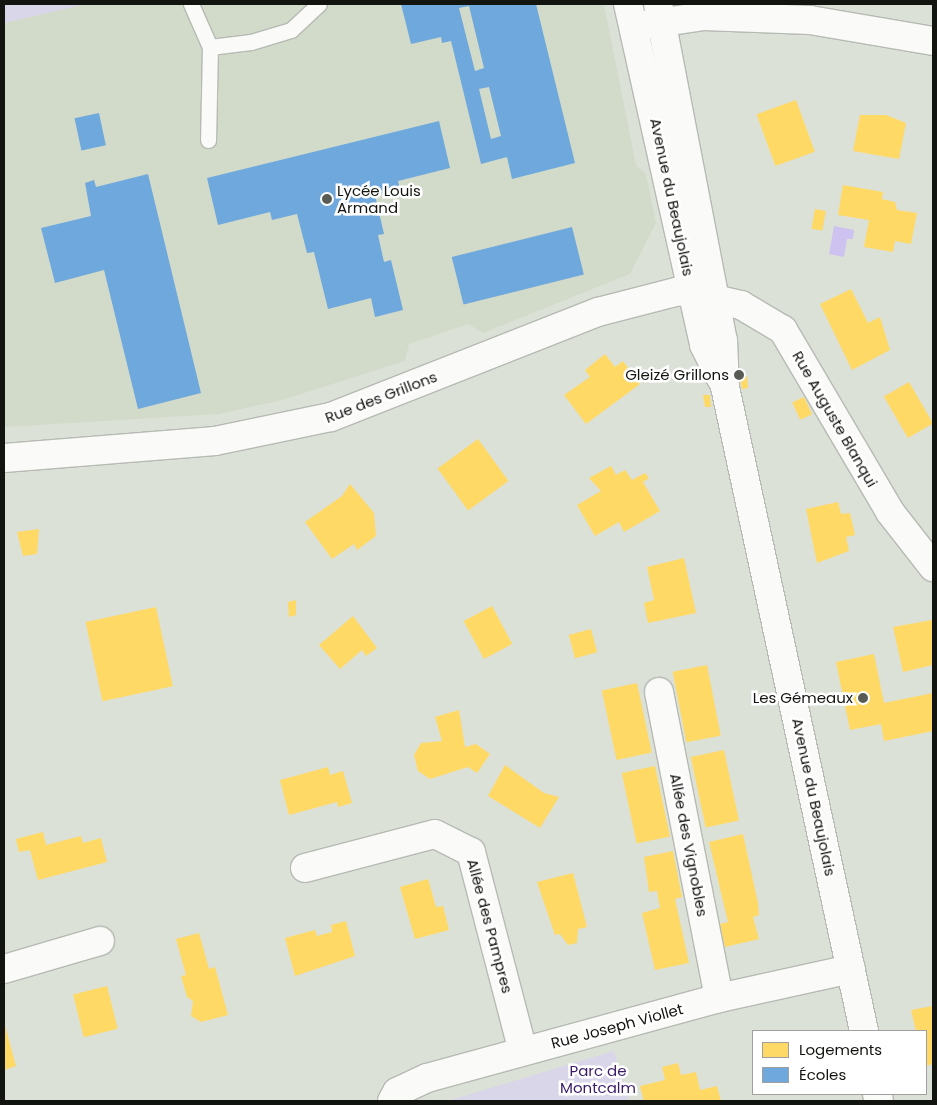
<!DOCTYPE html>
<html>
<head>
<meta charset="utf-8">
<style>
	body { margin:0 }
	#map { position:relative; width:937px; height:1105px; overflow:hidden; background:#dce1d7; font-family:Poppins,sans-serif }
	div>[style] { position:absolute }
	.built>* { inset:0; background:#d2dbc9 }
	.green>* { inset:0; background:#d9d6e9 }
	.water>* { inset:0; background:#cdc2f0 }
	.homes>* { inset:0; background:#ffd966; transform-origin:0 0 }
	.schools>* { inset:0; background:#6fa8dc; transform-origin:0 0 }
	.roads { filter:drop-shadow(1px 0 #b6bab3) drop-shadow(-1px 0 #b6bab3) drop-shadow(0 1px #b6bab3) drop-shadow(0 -1px #b6bab3) }
	.service>* { height:15px; margin:-7.5px; padding:0 7.5px; transform-origin:7.5px; border-radius:7.5px; background:#fafaf9 }
	.minor>* { height:28px; margin:-14px; padding:0 14px; transform-origin:14px; border-radius:14px; background:#fafaf9 }
	.secondary>* { height:28px; margin:-14px; padding:0 14px; transform-origin:14px; border-radius:14px; background:#fafaf9 }
	.dots>* { width:14px; height:14px; translate:-50% -50%; box-sizing:border-box; border:2px solid #fff; border-radius:50% }
	span { translate:-50% -50%; white-space:nowrap; text-align:center; line-height:1.15; -webkit-text-stroke:5px #fff; paint-order:stroke }
	.poi-label { font-size:15px; color:#12150f }
	.left { translate:0 -50%; text-align:left }
	.right { translate:-100% -50%; text-align:right }
	.street-label { font-size:15px; color:#12150f }
	.park-label { font-size:15px; color:#3a1b69 }
	.frame { position:absolute; inset:0; border:5px solid #12150f; pointer-events:none }
	.legend { position:absolute; left:752px; top:1030px; width:175px; height:65px; box-sizing:border-box; background:#fff; border:1px solid #a0a19f; margin:0; padding:6px 9px; list-style:none; font-size:15px; color:#12150f }
	.legend li { display:flex; align-items:center; gap:10px; height:25px }
	.legend b { width:25px; border:1px solid #a0a19f }
</style>
</head>
<body>
<div id="map">
	<div class="built">
		<div style="clip-path:polygon(4px 4px,604px 4px,636px 165px,646px 174px,656px 223px,630px 274px,483px 333px,468px 324px,409px 344px,405px 361px,282px 400px,219px 414px,4px 427px)"></div>
	</div>
	<div class="green">
		<div style="clip-path:polygon(4px 4px,86px 4px,4px 23px)"></div>
		<div style="clip-path:polygon(614px 1051px,629px 1101px,447px 1101px)"></div>
	</div>
	<div class="water">
		<div style="clip-path:polygon(834px 226px,854px 230px,853px 239px,847px 239px,844px 257px,829px 254px)"></div>
	</div>
	<div class="homes">
		<div style="left:796px;top:100px;width:55px;height:42px;rotate:70deg"></div>
		<div style="clip-path:polygon(860px 115px,886px 115px,906px 123px,899px 159px,853px 151px)"></div>
		<div style="clip-path:polygon(843px 185px,883px 192px,882px 199px,895px 202px,897px 210px,917px 213px,911px 244px,895px 241px,893px 252px,864px 247px,869px 220px,838px 215px)"></div>
		<div style="left:815px;top:209px;width:11px;height:20px;rotate:10deg"></div>
		<div style="clip-path:polygon(851px 289px,868px 323px,880px 317px,890px 350px,852px 370px,820px 304px)"></div>
		<div style="clip-path:polygon(605px 354px,615px 367px,623px 361px,640px 384px,586px 424px,564px 395px,590px 377px,585px 370px)"></div>
		<div style="clip-path:polygon(747px 376px,748px 388px,742px 389px,740px 377px)"></div>
		<div style="left:909px;top:382px;width:48px;height:29px;rotate:60deg"></div>
		<div style="clip-path:polygon(703px 395px,710px 395px,711px 407px,705px 407px)"></div>
		<div style="left:804px;top:397px;width:19px;height:13px;rotate:65deg"></div>
		<div style="left:478px;top:439px;width:52px;height:50px;rotate:54deg"></div>
		<div style="clip-path:polygon(611px 466px,616px 475px,625px 470px,632px 480px,645px 473px,649px 478px,643px 482px,660px 511px,624px 532px,619px 522px,595px 536px,577px 505px,601px 491px,589px 478px)"></div>
		<div style="clip-path:polygon(350px 484px,374px 513px,376px 536px,357px 550px,354px 544px,332px 559px,305px 522px,342px 496px)"></div>
		<div style="clip-path:polygon(838px 502px,841px 514px,850px 513px,855px 535px,846px 537px,849px 551px,817px 563px,806px 509px)"></div>
		<div style="clip-path:polygon(39px 529px,37px 554px,23px 556px,17px 532px)"></div>
		<div style="clip-path:polygon(684px 558px,696px 613px,648px 623px,644px 603px,654px 600px,647px 567px)"></div>
		<div style="clip-path:polygon(296px 600px,296px 615px,289px 617px,288px 602px)"></div>
		<div style="left:492px;top:606px;width:43px;height:32px;rotate:62deg"></div>
		<div style="left:156px;top:607px;width:81px;height:72px;rotate:78deg"></div>
		<div style="clip-path:polygon(353px 616px,377px 648px,366px 656px,362px 650px,340px 669px,319px 645px)"></div>
		<div style="clip-path:polygon(932px 620px,933px 665px,903px 672px,893px 627px)"></div>
		<div style="left:591px;top:629px;width:24px;height:23px;rotate:75deg"></div>
		<div style="clip-path:polygon(874px 654px,884px 703px,933px 693px,933px 731px,884px 741px,881px 724px,850px 730px,836px 662px)"></div>
		<div style="left:707px;top:665px;width:72px;height:35px;rotate:79deg"></div>
		<div style="left:637px;top:683px;width:71px;height:36px;rotate:78deg"></div>
		<div style="clip-path:polygon(459px 710px,465px 747px,476px 744px,490px 754px,477px 773px,468px 767px,430px 779px,418px 771px,414px 755px,421px 743px,442px 741px,435px 717px)"></div>
		<div style="left:724px;top:750px;width:72px;height:34px;rotate:78deg"></div>
		<div style="clip-path:polygon(505px 765px,544px 793px,559px 797px,540px 828px,488px 796px)"></div>
		<div style="left:655px;top:766px;width:72px;height:34px;rotate:78deg"></div>
		<div style="clip-path:polygon(328px 767px,330px 775px,343px 771px,352px 803px,338px 807px,337px 802px,289px 815px,280px 780px)"></div>
		<div style="clip-path:polygon(43px 832px,46px 845px,81px 836px,83px 843px,101px 838px,107px 862px,38px 880px,30px 850px,19px 852px,16px 839px)"></div>
		<div style="clip-path:polygon(743px 834px,758px 903px,759px 915px,753px 917px,759px 939px,725px 947px,720px 924px,728px 922px,709px 842px)"></div>
		<div style="clip-path:polygon(673px 851px,682px 897px,675px 899px,689px 963px,655px 970px,642px 913px,660px 908px,657px 891px,649px 892px,644px 857px)"></div>
		<div style="clip-path:polygon(573px 873px,587px 927px,578px 929px,577px 943px,568px 945px,560px 934px,555px 935px,537px 882px)"></div>
		<div style="clip-path:polygon(428px 879px,436px 907px,443px 906px,449px 930px,415px 939px,400px 887px)"></div>
		<div style="clip-path:polygon(346px 921px,355px 956px,295px 976px,285px 938px,315px 930px,317px 936px,332px 932px,331px 925px)"></div>
		<div style="clip-path:polygon(199px 933px,209px 969px,215px 967px,228px 1015px,201px 1022px,191px 1016px,193px 1001px,187px 997px,181px 976px,186px 975px,176px 939px)"></div>
		<div style="left:107px;top:986px;width:44px;height:35px;rotate:76deg"></div>
		<div style="clip-path:polygon(933px 1006px,933px 1064px,926px 1066px,926px 1031px,916px 1031px,911px 1010px)"></div>
		<div style="clip-path:polygon(4px 1022px,16px 1066px,4px 1070px)"></div>
		<div style="clip-path:polygon(678px 1063px,681px 1075px,696px 1072px,700px 1090px,717px 1086px,721px 1101px,644px 1101px,640px 1086px,665px 1080px,662px 1067px)"></div>
	</div>
	<div class="schools">
		<div style="clip-path:polygon(evenodd,401px 4px,536px 4px,575px 163px,512px 179px,507px 157px,481px 164px,451px 41px,442px 43px,441px 37px,411px 44px,401px 4px,469px 6px,484px 68px,475px 71px,459px 8px,469px 6px,401px 4px,489px 87px,501px 136px,491px 139px,479px 89px,489px 87px)"></div>
		<div style="left:99px;top:113px;width:33px;height:25px;rotate:78deg"></div>
		<div style="clip-path:polygon(439px 121px,450px 168px,398px 181px,400px 189px,375px 195px,384px 234px,378px 235px,384px 262px,391px 260px,403px 310px,375px 317px,371px 298px,328px 309px,314px 252px,307px 253px,297px 214px,272px 220px,270px 212px,218px 225px,207px 178px)"></div>
		<div style="clip-path:polygon(148px 174px,201px 393px,138px 409px,104px 270px,55px 283px,41px 228px,91px 216px,85px 183px,94px 180px,96px 187px)"></div>
		<div style="left:572px;top:227px;width:49px;height:124px;rotate:76deg"></div>
	</div>
	<div class="roads">
		<div class="service">
			<div style="left:191px;top:4px;width:47px;rotate:66.2deg"></div>
			<div style="left:210px;top:47px;width:93px;rotate:91.2deg"></div>
			<div style="left:210px;top:47px;width:41px;rotate:-7deg"></div>
			<div style="left:251px;top:42px;width:42px;rotate:-16.7deg"></div>
			<div style="left:291px;top:30px;width:38px;rotate:-43deg"></div>
		</div>
		<div class="minor">
			<div style="left:4px;top:458px;width:212px;rotate:-4.6deg"></div>
			<div style="left:215px;top:441px;width:118px;rotate:-11.7deg"></div>
			<div style="left:331px;top:417px;width:287px;rotate:-21.5deg"></div>
			<div style="left:598px;top:312px;width:84px;rotate:-14.5deg"></div>
			<div style="left:679px;top:291px;width:64px;rotate:12.7deg"></div>
			<div style="left:741px;top:305px;width:49px;rotate:30.8deg"></div>
			<div style="left:783px;top:330px;width:211px;rotate:59.5deg"></div>
			<div style="left:890px;top:512px;width:70px;rotate:52deg"></div>
			<div style="left:659px;top:692px;width:312px;rotate:78.9deg"></div>
			<div style="left:305px;top:868px;width:134px;rotate:-14.7deg"></div>
			<div style="left:435px;top:834px;width:40px;rotate:26.6deg"></div>
			<div style="left:471px;top:852px;width:206px;rotate:75.4deg"></div>
			<div style="left:4px;top:969px;width:100px;rotate:-16.3deg"></div>
			<div style="left:392px;top:1101px;width:10px;rotate:-61deg"></div>
			<div style="left:397px;top:1092px;width:33px;rotate:-25deg"></div>
			<div style="left:427px;top:1078px;width:303px;rotate:-15.3deg"></div>
			<div style="left:719px;top:998px;width:135px;rotate:-12.4deg"></div>
		</div>
		<div class="secondary">
			<div style="left:628px;top:4px;width:349px;rotate:77.4deg"></div>
			<div style="left:704px;top:345px;width:38px;rotate:63deg"></div>
			<div style="left:658px;top:4px;width:342px;rotate:79.1deg"></div>
			<div style="left:723px;top:340px;width:47px;rotate:87.6deg"></div>
			<div style="left:725px;top:387px;width:659px;rotate:77.82deg"></div>
			<div style="left:644px;top:25px;width:61px;rotate:-8.5deg"></div>
			<div style="left:704px;top:16px;width:106px;rotate:2.2deg"></div>
			<div style="left:810px;top:20px;width:125px;rotate:9.7deg"></div>
			<div style="left:877px;top:1094px;width:7px;rotate:74deg"></div>
		</div>
	</div>
	<div class="dots">
		<div style="left:327px;top:199px;background:#595c55"></div>
		<div style="left:739px;top:375px;background:#595c55"></div>
		<div style="left:863px;top:698px;background:#595c55"></div>
	</div>
	<div class="poi-label">
		<span class="left" style="left:337px;top:199px">Lycée Louis<br>Armand</span>
		<span class="right" style="left:729px;top:375px">Gleizé Grillons</span>
		<span class="right" style="left:853px;top:698px">Les Gémeaux</span>
	</div>
	<div class="street-label">
		<span style="left:672px;top:197px;rotate:78deg">Avenue du Beaujolais</span>
		<span style="left:381px;top:397px;rotate:-21deg">Rue des Grillons</span>
		<span style="left:835px;top:419px;rotate:60deg">Rue Auguste Blanqui</span>
		<span style="left:814px;top:797px;rotate:78deg">Avenue du Beaujolais</span>
		<span style="left:689px;top:845px;rotate:79deg">Allée des Vignobles</span>
		<span style="left:490px;top:926px;rotate:75deg">Allée des Pampres</span>
		<span style="left:617px;top:1026px;rotate:-15deg">Rue Joseph Viollet</span>
	</div>
	<div class="park-label">
		<span style="left:598px;top:1079px">Parc de<br>Montcalm</span>
	</div>
	<div class="frame"></div>
	<ul class="legend">
	<li><b style="height:14px;background:#ffd966"></b>Logements</li>
	<li><b style="height:14px;background:#6fa8dc"></b>Écoles</li>
	</ul>
</div>
</body>
</html>
